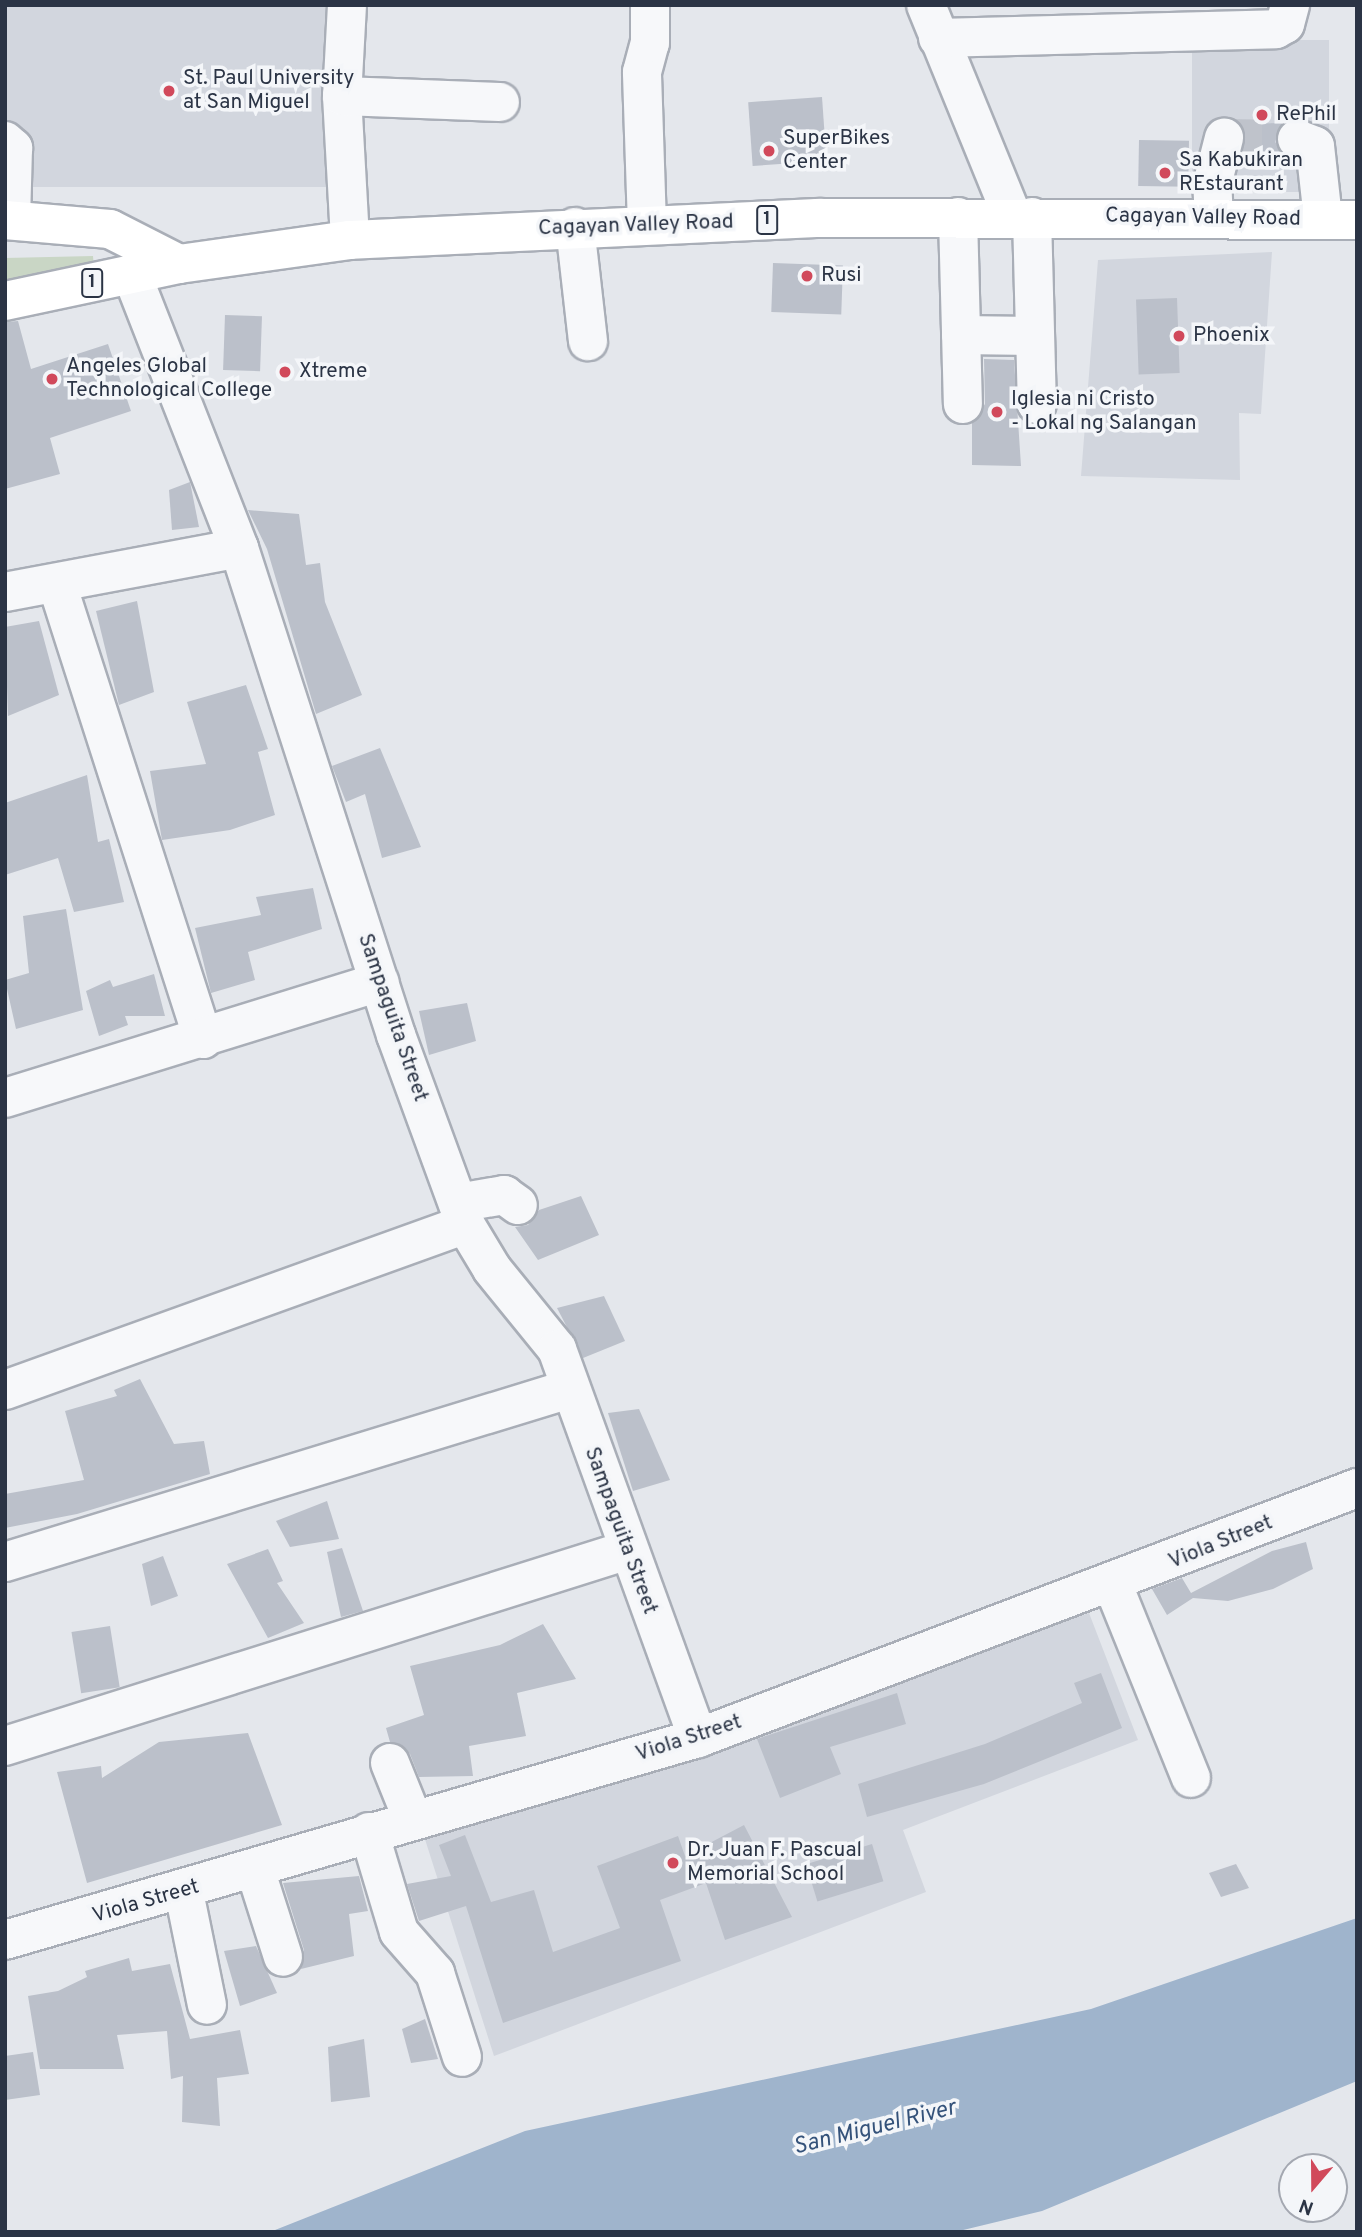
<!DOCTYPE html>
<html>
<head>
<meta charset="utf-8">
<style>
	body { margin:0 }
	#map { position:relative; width:1362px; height:2237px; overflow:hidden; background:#e4e7ec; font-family:Overpass,sans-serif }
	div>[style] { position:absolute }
	.built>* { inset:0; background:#d2d6de; transform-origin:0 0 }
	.green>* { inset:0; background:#c9d6c5 }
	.water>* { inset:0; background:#9fb4cc }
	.building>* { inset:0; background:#bbc0ca; transform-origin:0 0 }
	.minor-tunnel>* { height:38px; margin-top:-19px; transform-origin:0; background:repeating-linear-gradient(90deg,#bfc3cb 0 38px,transparent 0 57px) }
	.roads { filter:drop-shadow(2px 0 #a9aeb7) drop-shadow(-2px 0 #a9aeb7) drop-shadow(0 2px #a9aeb7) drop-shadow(0 -2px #a9aeb7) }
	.minor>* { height:38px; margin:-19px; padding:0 19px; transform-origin:19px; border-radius:19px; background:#f7f8fa }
	.major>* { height:38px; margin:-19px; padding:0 19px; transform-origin:19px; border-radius:19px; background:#fff }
	.highway>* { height:38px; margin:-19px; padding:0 19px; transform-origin:19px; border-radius:19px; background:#fff }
	.dots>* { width:19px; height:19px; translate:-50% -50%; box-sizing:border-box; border:4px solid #f4f6f9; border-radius:50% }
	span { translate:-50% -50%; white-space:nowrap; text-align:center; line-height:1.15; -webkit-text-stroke:7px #f4f6f9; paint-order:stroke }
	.shield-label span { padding:2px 5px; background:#f4f6f9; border:2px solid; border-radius:5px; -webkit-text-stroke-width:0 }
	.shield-label { font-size:19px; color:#2b3445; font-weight:700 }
	.poi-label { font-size:21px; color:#2b3445 }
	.left { translate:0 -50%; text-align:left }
	.street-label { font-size:21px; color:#2b3445 }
	.water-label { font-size:23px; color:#34527a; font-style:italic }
	.frame { position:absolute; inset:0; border:7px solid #2b3445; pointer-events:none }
	.north { position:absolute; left:1278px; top:2153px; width:70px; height:70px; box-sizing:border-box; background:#f4f6f9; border:2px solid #a4a8b1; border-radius:50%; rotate:200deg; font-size:19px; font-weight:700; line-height:28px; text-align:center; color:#2b3445 }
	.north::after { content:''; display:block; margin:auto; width:24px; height:32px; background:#d1495b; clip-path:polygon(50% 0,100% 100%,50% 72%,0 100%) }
</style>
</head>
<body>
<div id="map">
	<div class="built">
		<div style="left:5px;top:5px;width:326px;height:182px"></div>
		<div style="left:1329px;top:40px;width:152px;height:137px;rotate:90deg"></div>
		<div style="clip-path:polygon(1272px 252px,1261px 414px,1239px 413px,1240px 480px,1081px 476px,1098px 260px)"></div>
		<div style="clip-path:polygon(1089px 1613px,1138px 1740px,903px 1830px,926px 1892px,494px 2056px,423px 1833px)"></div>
	</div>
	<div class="green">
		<div style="clip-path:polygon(93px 256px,94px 269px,5px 282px,5px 258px)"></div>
	</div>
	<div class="water">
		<div style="clip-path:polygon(1357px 1918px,1357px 2081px,1042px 2211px,955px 2232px,270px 2232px,525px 2131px,1091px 2009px)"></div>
	</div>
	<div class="building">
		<div style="left:822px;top:97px;width:64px;height:74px;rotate:86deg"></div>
		<div style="clip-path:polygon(1282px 123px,1275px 142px,1285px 157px,1242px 157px,1240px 124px)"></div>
		<div style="left:1139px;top:140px;width:50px;height:46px;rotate:1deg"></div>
		<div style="left:773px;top:263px;width:70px;height:49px;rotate:2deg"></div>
		<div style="left:1177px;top:298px;width:75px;height:41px;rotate:88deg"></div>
		<div style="left:225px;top:315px;width:37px;height:55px;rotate:2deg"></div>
		<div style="clip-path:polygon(18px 321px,31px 369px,108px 344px,131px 411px,50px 438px,60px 474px,5px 489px,5px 322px)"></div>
		<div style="clip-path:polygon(984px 359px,1014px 360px,1021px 466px,972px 465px,972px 423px,985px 404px)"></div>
		<div style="clip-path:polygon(190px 482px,199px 527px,172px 530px,169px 490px)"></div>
		<div style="clip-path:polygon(248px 510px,299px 514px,306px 565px,320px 563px,325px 602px,362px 695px,316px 714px,267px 549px)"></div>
		<div style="clip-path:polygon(137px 601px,154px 692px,119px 705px,96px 611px)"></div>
		<div style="clip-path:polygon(39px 621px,59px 695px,8px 716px,5px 627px)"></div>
		<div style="clip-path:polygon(246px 685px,268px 749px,258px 752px,275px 815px,230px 830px,162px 840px,150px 771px,206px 764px,187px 702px)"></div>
		<div style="clip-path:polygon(380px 748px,421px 847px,382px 858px,365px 794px,346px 802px,332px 766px)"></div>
		<div style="clip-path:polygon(87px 775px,98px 842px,109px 839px,124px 902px,74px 912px,58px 858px,5px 875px,5px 803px)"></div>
		<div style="clip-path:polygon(313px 888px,322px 929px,248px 952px,255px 980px,211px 993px,195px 928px,261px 915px,256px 897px)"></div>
		<div style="clip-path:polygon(66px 909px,83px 1010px,16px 1029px,5px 980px,29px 973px,23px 916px)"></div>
		<div style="clip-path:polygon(154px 974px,165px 1016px,125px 1016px,128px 1025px,99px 1036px,86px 991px,110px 980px,113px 987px)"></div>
		<div style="clip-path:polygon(467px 1003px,476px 1041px,429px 1055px,419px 1011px)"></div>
		<div style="clip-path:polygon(581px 1196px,599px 1235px,538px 1260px,515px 1227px,528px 1225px,539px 1210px)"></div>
		<div style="clip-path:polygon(604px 1296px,625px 1341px,583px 1358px,557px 1308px)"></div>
		<div style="clip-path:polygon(140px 1379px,174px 1444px,204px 1441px,210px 1474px,77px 1514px,5px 1528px,5px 1494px,84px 1480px,65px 1411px,117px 1396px,114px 1390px)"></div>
		<div style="clip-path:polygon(639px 1409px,670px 1480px,633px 1491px,608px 1413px)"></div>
		<div style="clip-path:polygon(327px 1501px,339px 1539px,290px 1547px,276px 1521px)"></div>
		<div style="clip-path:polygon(1306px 1542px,1313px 1569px,1273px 1589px,1228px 1601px,1193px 1598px,1167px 1615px,1152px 1589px,1182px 1578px,1191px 1593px,1272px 1551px)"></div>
		<div style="clip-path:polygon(342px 1548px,363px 1611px,341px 1617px,327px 1552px)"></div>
		<div style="clip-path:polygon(268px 1549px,283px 1581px,277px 1583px,304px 1623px,268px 1638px,227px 1564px)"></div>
		<div style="clip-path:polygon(163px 1556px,178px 1596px,151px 1606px,142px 1564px)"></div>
		<div style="clip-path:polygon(543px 1624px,576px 1679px,517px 1693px,526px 1736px,469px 1746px,473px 1776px,419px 1777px,410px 1754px,390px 1742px,386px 1728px,424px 1715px,410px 1666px,500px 1645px)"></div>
		<div style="left:110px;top:1626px;width:62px;height:39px;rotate:81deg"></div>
		<div style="clip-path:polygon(1101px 1673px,1122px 1728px,984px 1784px,867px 1817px,858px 1784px,985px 1744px,1082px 1703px,1074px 1683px)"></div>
		<div style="clip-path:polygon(897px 1693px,906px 1724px,830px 1747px,841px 1774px,780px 1798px,757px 1739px)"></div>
		<div style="clip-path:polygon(248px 1733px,282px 1825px,87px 1883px,57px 1772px,101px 1766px,102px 1778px,159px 1742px)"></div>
		<div style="clip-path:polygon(744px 1825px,792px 1917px,725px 1940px,706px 1883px,660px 1900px,681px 1961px,503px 2023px,466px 1906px,419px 1921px,407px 1884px,451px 1876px,439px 1845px,465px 1835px,491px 1902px,534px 1890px,553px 1952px,620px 1928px,597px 1866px,678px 1836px,685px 1856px)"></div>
		<div style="left:872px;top:1844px;width:39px;height:69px;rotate:73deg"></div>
		<div style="clip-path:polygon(1236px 1864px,1249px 1888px,1221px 1897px,1209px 1873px)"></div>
		<div style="clip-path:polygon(359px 1876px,368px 1911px,349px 1914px,354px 1956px,301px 1969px,304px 1950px,283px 1883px)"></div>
		<div style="clip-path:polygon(256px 1946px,277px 1993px,240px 2006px,224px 1951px)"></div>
		<div style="clip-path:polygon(129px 1958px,132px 1971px,170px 1964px,190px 2039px,240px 2030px,249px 2074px,217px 2078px,220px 2126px,182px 2122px,183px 2076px,171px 2079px,167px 2031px,117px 2035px,124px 2069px,40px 2069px,28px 1996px,58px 1991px,87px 1977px,85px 1971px)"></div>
		<div style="clip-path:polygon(425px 2019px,438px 2059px,411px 2063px,402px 2029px)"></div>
		<div style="clip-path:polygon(364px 2039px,370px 2097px,331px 2102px,328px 2047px)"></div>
		<div style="clip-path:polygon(33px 2052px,40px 2095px,5px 2100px,5px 2056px)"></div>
	</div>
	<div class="minor-tunnel">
		<div style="left:1224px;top:138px;width:73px;rotate:0.8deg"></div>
	</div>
	<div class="roads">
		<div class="minor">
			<div style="left:347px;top:5px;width:91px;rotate:93.1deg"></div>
			<div style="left:342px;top:96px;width:144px;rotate:86.8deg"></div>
			<div style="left:926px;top:5px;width:230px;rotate:67.8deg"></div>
			<div style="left:938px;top:38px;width:338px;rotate:-1.5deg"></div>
			<div style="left:1276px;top:29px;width:10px;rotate:-29deg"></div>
			<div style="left:1285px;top:24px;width:20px;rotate:-75deg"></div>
			<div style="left:342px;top:96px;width:158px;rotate:2.2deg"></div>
			<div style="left:1297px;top:139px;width:19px;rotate:21deg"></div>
			<div style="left:1315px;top:146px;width:73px;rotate:83.7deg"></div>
			<div style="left:5px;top:141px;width:11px;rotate:41deg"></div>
			<div style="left:13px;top:148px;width:72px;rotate:91.6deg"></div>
			<div style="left:958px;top:217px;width:187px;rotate:88.5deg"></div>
			<div style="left:1032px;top:217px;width:187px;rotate:88.5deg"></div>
			<div style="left:1214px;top:218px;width:33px;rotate:-93deg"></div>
			<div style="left:1212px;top:185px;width:49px;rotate:-75.7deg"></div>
			<div style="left:647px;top:225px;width:153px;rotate:-91.9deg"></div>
			<div style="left:642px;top:72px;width:30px;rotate:-75deg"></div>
			<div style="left:650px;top:43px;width:38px;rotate:-90deg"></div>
			<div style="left:575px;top:227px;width:115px;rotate:83.5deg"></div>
			<div style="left:132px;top:275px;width:293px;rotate:68.6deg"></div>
			<div style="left:239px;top:548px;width:512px;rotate:72.13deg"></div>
			<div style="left:396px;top:1035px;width:201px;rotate:69.9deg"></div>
			<div style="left:465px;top:1224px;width:52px;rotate:59deg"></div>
			<div style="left:492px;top:1269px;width:103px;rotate:50.9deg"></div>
			<div style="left:557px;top:1349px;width:414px;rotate:70.1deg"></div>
			<div style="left:961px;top:335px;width:73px;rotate:0.8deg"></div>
			<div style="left:57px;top:584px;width:478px;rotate:72.2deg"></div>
			<div style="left:5px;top:592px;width:238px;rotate:-10.6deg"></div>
			<div style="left:5px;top:1098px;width:392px;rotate:-17.2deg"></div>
			<div style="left:458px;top:1203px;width:47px;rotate:-9.9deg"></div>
			<div style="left:504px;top:1195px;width:17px;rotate:36deg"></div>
			<div style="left:5px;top:1390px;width:489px;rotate:-19.8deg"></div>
			<div style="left:5px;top:1562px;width:590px;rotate:-17.05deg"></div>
			<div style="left:1113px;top:1585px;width:208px;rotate:68deg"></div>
			<div style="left:5px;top:1746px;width:650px;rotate:-17.46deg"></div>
			<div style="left:390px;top:1763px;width:61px;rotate:68deg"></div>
			<div style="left:369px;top:1832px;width:104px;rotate:73.3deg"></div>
			<div style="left:399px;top:1932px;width:55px;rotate:48.7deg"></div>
			<div style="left:435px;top:1973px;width:88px;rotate:72.2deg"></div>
			<div style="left:255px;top:1869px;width:92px;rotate:72.3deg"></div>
			<div style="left:184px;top:1892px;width:115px;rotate:78.5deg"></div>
			<div style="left:5px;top:1940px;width:722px;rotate:-16.25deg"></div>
			<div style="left:698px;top:1738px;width:705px;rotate:-20.77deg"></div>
		</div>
		<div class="major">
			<div style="left:5px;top:220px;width:105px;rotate:4.9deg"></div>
			<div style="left:110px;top:229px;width:77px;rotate:26.9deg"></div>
		</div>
		<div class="highway">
			<div style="left:5px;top:301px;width:178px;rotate:-12deg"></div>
			<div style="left:179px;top:264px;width:173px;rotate:-8deg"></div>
			<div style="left:350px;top:240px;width:469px;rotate:-2.7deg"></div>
			<div style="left:818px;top:218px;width:539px;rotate:0.21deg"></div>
		</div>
	</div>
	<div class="dots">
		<div style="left:169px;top:91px;background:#d1495b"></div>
		<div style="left:1262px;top:115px;background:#d1495b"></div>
		<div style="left:769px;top:151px;background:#d1495b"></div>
		<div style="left:1165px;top:173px;background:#d1495b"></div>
		<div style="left:807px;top:276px;background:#d1495b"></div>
		<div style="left:1179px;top:336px;background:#d1495b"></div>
		<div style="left:285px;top:372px;background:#d1495b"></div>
		<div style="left:52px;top:379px;background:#d1495b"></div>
		<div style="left:997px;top:412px;background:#d1495b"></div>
		<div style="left:673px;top:1863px;background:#d1495b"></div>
	</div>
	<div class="shield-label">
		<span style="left:767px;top:220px">1</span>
		<span style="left:92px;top:283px">1</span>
	</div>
	<div class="poi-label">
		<span class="left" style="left:183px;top:91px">St. Paul University<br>at San Miguel</span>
		<span class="left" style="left:1276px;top:115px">RePhil</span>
		<span class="left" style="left:783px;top:151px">SuperBikes<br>Center</span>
		<span class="left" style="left:1179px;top:173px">Sa Kabukiran<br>REstaurant</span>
		<span class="left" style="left:821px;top:276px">Rusi</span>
		<span class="left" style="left:1193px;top:336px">Phoenix</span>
		<span class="left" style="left:66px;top:379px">Angeles Global<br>Technological College</span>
		<span class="left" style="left:299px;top:372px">Xtreme</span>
		<span class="left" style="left:1011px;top:412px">Iglesia ni Cristo<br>- Lokal ng Salangan</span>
		<span class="left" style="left:687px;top:1863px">Dr. Juan F. Pascual<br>Memorial School</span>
	</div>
	<div class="street-label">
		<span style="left:1203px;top:218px;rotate:1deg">Cagayan Valley Road</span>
		<span style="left:636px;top:226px;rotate:-2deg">Cagayan Valley Road</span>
		<span style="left:392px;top:1018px;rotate:71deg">Sampaguita Street</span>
		<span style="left:620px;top:1531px;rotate:70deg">Sampaguita Street</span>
		<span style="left:1221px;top:1543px;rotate:-22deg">Viola Street</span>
		<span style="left:689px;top:1739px;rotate:-18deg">Viola Street</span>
		<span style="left:146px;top:1902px;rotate:-16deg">Viola Street</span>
	</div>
	<div class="water-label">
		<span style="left:875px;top:2129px;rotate:-14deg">San Miguel River</span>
	</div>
	<div class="frame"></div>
	<div class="north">N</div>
</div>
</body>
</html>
